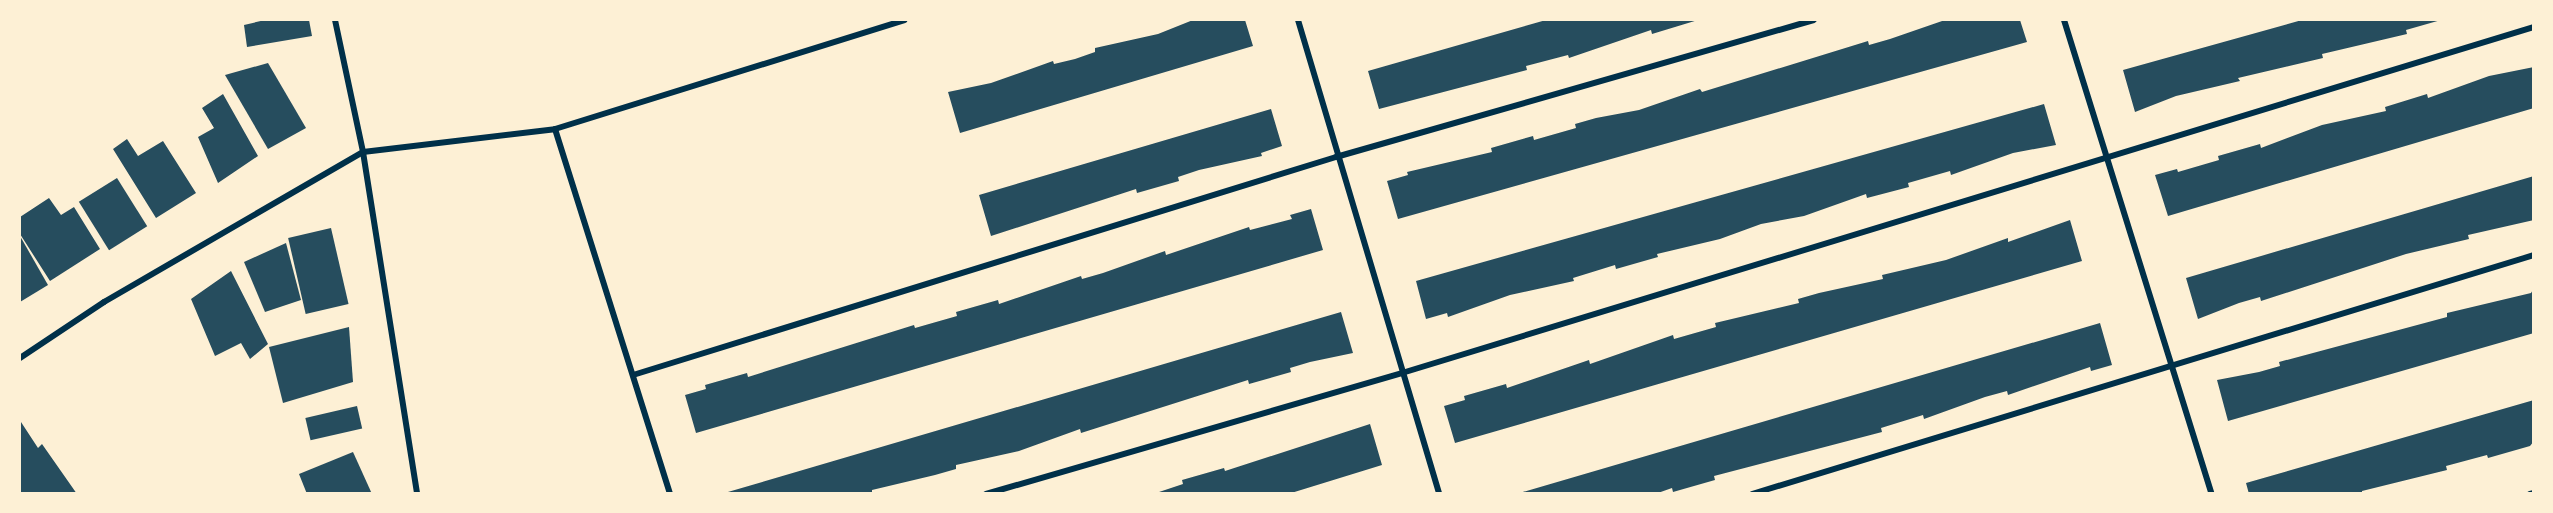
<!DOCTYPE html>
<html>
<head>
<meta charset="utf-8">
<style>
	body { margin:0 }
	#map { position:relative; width:2553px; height:513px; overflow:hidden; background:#fdf0d5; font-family:Mulish,sans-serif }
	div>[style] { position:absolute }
	.building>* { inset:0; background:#264d5e; transform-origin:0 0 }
	.minor>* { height:6px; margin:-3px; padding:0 3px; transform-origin:3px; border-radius:3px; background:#003049 }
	span { translate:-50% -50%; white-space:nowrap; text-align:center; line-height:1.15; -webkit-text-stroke:6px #fdf0d5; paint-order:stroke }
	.frame { position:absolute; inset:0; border:21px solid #fdf0d5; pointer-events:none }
</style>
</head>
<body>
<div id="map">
	<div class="building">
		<div style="clip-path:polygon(265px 20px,309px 20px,312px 36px,247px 47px,244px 25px)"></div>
		<div style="clip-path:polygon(1193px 20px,1245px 20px,1253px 46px,960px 133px,948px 92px,991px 83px,1053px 61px,1054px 64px,1075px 59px,1095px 52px,1095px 48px,1158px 34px)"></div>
		<div style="clip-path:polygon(1546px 20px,1698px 20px,1652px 34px,1651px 30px,1569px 58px,1568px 55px,1526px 66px,1527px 70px,1379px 109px,1368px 71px)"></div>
		<div style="clip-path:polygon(1945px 20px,2020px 20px,2027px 42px,1398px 219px,1387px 181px,1408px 175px,1407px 172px,1492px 152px,1491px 148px,1533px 136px,1534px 140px,1576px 128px,1575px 124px,1596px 118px,1639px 110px,1700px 89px,1702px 92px,1868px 41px,1869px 45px,1890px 39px)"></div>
		<div style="clip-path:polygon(2302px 20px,2441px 20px,2406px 30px,2407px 34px,2322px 54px,2323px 58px,2238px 78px,2240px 81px,2176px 96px,2135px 112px,2123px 70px)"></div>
		<div style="clip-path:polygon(268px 63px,306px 128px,268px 149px,225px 75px)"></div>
		<div style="clip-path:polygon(2534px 67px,2534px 108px,2168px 216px,2155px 175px,2177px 169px,2178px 172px,2219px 160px,2218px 156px,2260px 144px,2261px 148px,2322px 125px,2386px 111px,2385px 107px,2427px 94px,2428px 98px,2489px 76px)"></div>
		<div style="clip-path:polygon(223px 94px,258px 156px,218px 183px,198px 137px,214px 128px,202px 108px)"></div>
		<div style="clip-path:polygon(2044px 104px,2056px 145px,2013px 153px,1951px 175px,1950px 171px,1908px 183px,1909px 187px,1867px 198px,1866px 194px,1804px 216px,1761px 224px,1720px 239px,1657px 254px,1658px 257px,1616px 269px,1615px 265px,1573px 278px,1574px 281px,1510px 295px,1448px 317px,1447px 313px,1426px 319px,1416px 281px)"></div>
		<div style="clip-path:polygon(1271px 109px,1282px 146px,1261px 153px,1262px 156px,1199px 170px,1178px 177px,1179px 181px,1137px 193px,1136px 189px,991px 236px,979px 195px)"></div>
		<div style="clip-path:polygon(127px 139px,138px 156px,163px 141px,196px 193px,156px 218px,113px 149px)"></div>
		<div style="clip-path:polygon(2534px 176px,2534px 220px,2468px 235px,2469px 239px,2406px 254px,2261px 301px,2260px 297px,2239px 303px,2198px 319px,2186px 278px)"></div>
		<div style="left:117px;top:178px;width:57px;height:45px;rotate:58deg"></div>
		<div style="clip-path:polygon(49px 198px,61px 215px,74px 207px,100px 249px,50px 281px,20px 234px,20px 217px)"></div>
		<div style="clip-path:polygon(1311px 209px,1323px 250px,696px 433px,685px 395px,706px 389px,705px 385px,747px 373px,748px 377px,914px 325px,915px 328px,957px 316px,956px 312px,998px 300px,999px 304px,1081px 276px,1082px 279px,1103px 273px,1165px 251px,1166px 255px,1249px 227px,1250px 230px,1292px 219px,1290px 215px)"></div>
		<div style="clip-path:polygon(2070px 220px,2082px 261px,1455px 443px,1444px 406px,1465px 400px,1464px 396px,1506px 384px,1507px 388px,1589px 360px,1590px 364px,1673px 335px,1674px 339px,1716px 327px,1715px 323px,1799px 303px,1798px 299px,1819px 293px,1883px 279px,1882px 275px,1946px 260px,2008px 238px,2008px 242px)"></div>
		<div style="left:331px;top:228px;width:78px;height:44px;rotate:77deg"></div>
		<div style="clip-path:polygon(20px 236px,48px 285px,20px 302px)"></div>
		<div style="clip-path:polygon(286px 243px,301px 300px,265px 312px,244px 262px)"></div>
		<div style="clip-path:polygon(231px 271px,268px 344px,250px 359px,241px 343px,215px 356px,191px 299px)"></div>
		<div style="clip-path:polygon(2534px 288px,2534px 333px,2228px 421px,2217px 380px,2259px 372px,2280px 366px,2279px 362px,2447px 317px,2447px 313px,2531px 293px)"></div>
		<div style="clip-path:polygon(1341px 312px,1353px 353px,1310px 362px,1290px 368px,1291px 372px,1249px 384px,1248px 380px,1081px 433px,1080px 429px,1019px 451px,956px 465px,956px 469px,935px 475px,872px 490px,872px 494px,721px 494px)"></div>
		<div style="clip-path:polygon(2100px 323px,2112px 365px,2091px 371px,2090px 367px,2008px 395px,2007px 391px,1985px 397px,1924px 419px,1923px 415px,1881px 428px,1882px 432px,1714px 476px,1715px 480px,1673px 492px,1672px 488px,1655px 494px,1516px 494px)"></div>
		<div style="clip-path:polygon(349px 327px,353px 382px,283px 403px,269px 347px)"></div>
		<div style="clip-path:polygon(2534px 400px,2534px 441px,2530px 446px,2488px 458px,2487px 455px,2446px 466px,2447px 470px,2362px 491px,2362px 494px,2249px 494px,2246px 483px)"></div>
		<div style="left:357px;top:406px;width:23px;height:53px;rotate:77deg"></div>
		<div style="clip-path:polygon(21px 422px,38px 448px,42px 444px,77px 494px,20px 494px)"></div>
		<div style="clip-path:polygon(1370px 424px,1382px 465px,1288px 494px,1153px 494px,1183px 484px,1182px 480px,1224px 468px,1225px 471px)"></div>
		<div style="clip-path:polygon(353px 452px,372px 494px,307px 494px,299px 474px)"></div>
	</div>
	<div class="minor">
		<div style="left:335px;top:20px;width:135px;rotate:78deg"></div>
		<div style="left:363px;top:152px;width:346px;rotate:81deg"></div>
		<div style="left:1298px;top:20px;width:495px;rotate:73.4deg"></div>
		<div style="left:2064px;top:20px;width:497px;rotate:72.7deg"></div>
		<div style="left:555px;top:129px;width:383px;rotate:72.5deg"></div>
		<div style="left:20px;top:358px;width:101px;rotate:-33.7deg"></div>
		<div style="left:104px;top:302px;width:299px;rotate:-30.1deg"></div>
		<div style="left:363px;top:152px;width:193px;rotate:-6.8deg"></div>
		<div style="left:555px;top:129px;width:366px;rotate:-17.3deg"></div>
		<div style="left:633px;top:375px;width:736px;rotate:-17.23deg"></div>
		<div style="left:1336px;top:157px;width:497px;rotate:-16deg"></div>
		<div style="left:986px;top:494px;width:433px;rotate:-16.2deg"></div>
		<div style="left:1402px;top:373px;width:1184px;rotate:-17deg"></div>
		<div style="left:1752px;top:494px;width:818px;rotate:-16.99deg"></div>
		<div style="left:2530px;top:494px;width:4px;rotate:-14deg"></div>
	</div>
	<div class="frame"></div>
</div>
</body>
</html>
